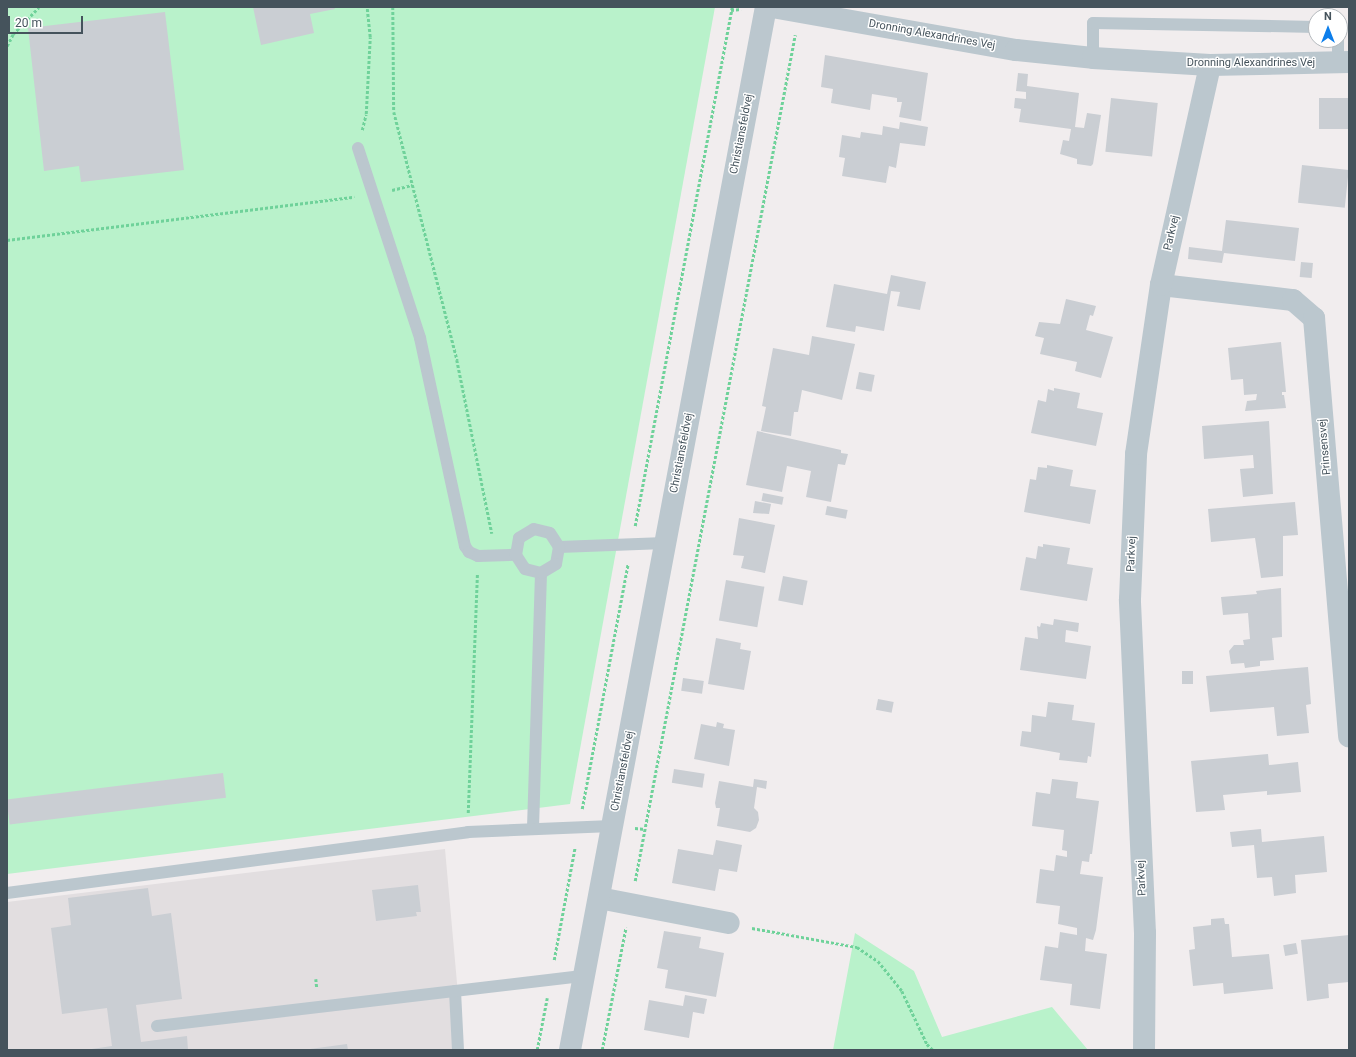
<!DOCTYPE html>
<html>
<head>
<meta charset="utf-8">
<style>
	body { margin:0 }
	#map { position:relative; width:1356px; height:1057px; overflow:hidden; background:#f1edee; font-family:Roboto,sans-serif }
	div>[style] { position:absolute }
	.education>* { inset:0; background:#e2dee0 }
	.green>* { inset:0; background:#b9f2cb }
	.building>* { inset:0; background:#caced3; transform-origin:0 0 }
	.path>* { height:2.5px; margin-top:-1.25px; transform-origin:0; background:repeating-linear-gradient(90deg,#6fd29a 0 3px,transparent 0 5px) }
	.service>* { height:12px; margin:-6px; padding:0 6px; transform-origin:6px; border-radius:6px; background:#bbc7ce }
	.minor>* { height:22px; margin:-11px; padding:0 11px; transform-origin:11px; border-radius:11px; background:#bbc7ce }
	.tertiary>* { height:22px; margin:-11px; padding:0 11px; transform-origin:11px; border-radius:11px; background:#bbc7ce }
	span { translate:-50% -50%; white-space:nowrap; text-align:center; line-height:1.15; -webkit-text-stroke:3px #fff; paint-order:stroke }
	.street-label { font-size:11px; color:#45535c }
	.frame { position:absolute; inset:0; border:8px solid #45535c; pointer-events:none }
	.north { position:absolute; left:1308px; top:8px; width:40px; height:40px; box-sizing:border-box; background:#fff; border:1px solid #b5babe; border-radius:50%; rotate:0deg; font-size:11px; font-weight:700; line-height:16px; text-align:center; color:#45535c }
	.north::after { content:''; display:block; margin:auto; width:14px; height:18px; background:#0d7eeb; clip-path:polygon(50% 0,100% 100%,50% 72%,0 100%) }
	.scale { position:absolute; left:8px; top:16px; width:75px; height:18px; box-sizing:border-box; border:2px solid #45535c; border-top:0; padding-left:5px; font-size:12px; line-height:14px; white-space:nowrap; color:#45535c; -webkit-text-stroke:3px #fff; paint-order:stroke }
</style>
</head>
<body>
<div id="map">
	<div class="education">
		<div style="clip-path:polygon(445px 849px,463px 1050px,7px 1050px,7px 902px)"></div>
	</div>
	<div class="green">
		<div style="clip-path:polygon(7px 7px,715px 7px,570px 804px,7px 874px)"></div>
		<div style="clip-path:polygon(855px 933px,914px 971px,942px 1037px,1052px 1007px,1088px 1050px,833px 1050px)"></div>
	</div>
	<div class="building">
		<div style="clip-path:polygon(253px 7px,334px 7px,335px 9px,310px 14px,314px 33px,261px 45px)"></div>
		<div style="clip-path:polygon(165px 12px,184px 170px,81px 182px,79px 166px,44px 171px,28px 28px)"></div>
		<div style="clip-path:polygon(825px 55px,928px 73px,921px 121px,899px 117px,902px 102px,897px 102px,897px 98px,872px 94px,870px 110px,831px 103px,833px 89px,821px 87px)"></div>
		<div style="clip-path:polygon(1018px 73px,1028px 74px,1027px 86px,1079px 93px,1075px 127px,1084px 128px,1087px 113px,1101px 115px,1093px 164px,1091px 166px,1077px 164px,1077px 159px,1060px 154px,1063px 140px,1069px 141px,1071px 129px,1019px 122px,1021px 109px,1014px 108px,1015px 98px,1026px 99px,1026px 92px,1016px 91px)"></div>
		<div style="left:1111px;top:98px;width:47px;height:54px;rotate:6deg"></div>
		<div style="left:1349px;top:98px;width:31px;height:30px;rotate:90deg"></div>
		<div style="clip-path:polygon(900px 122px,928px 127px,925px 146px,900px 143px,896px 168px,889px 166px,886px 183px,842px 176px,845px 158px,839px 157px,842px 135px,860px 138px,861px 132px,882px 135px,883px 126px,899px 129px)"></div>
		<div style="left:1302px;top:165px;width:47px;height:38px;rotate:6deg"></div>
		<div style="clip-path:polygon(1226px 220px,1299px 228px,1295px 261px,1224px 253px,1222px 263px,1188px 259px,1189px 247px,1222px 251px)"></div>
		<div style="left:1301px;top:262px;width:12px;height:15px;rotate:5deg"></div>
		<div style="clip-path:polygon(891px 275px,926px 282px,920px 310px,897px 306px,900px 292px,891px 291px,884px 331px,856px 326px,855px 332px,826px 327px,834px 284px,887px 294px)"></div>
		<div style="clip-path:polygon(1066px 299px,1096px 306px,1093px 316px,1090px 315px,1086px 330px,1113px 337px,1101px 378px,1075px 371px,1077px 362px,1040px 354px,1044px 338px,1035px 336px,1039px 322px,1060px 324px)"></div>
		<div style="clip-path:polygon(812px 336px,855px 344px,842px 400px,802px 390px,798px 412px,794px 412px,791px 436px,761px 431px,766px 407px,762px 406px,773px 348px,809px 355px)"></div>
		<div style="clip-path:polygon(1281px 342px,1286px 392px,1282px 392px,1282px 395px,1284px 395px,1286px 408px,1245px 411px,1247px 401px,1256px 400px,1257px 394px,1244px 395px,1243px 379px,1231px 380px,1228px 348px)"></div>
		<div style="left:859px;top:372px;width:16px;height:17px;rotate:11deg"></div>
		<div style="clip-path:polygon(1054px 388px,1080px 393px,1077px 408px,1103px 413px,1096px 446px,1031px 433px,1038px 400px,1046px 402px,1048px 389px,1054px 391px)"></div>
		<div style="clip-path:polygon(1269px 421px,1273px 494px,1243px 497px,1240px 469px,1254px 468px,1253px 455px,1204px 459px,1202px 426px)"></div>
		<div style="clip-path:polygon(757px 431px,841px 450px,841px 453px,848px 454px,845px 465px,838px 464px,831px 502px,806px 497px,811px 471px,787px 466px,782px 492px,746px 485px)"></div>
		<div style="clip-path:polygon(1047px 465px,1073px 470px,1070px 486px,1096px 490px,1090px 524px,1024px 512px,1030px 479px,1036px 480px,1038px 467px,1047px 468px)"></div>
		<div style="left:763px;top:493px;width:21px;height:8px;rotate:11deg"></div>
		<div style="clip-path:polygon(755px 501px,771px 504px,769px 514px,753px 513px)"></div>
		<div style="clip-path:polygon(1295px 502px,1298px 535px,1283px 536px,1283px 576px,1261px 578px,1255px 538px,1211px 542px,1208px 509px)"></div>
		<div style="left:827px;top:506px;width:21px;height:9px;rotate:11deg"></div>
		<div style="clip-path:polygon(739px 518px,775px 525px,765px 573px,741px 568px,744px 556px,733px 555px)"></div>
		<div style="clip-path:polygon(1043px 544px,1070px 548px,1067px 564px,1093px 568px,1087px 601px,1020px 590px,1026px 557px,1036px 559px,1038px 546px,1043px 547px)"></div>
		<div style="left:783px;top:576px;width:25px;height:25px;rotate:11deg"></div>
		<div style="left:726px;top:580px;width:39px;height:41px;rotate:10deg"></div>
		<div style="clip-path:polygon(1281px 588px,1282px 637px,1272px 638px,1274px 660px,1260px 661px,1260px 666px,1245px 668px,1244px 663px,1231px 664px,1229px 651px,1234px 645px,1244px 645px,1243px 640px,1250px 639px,1248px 613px,1223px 615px,1221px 597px,1257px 594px,1256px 591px)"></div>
		<div style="clip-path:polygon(1054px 619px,1079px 623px,1078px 632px,1066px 630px,1065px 642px,1091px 646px,1086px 679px,1020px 670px,1025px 637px,1038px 639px,1037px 626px,1040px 627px,1041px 623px,1053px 625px)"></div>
		<div style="clip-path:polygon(716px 638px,741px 643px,740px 649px,751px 651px,744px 690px,708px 684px)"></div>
		<div style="clip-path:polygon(1308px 667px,1311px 704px,1306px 705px,1309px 733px,1277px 736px,1274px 707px,1210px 712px,1206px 676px)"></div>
		<div style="left:1182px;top:671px;width:11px;height:13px"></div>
		<div style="left:683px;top:678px;width:21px;height:13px;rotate:8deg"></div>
		<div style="left:878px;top:699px;width:16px;height:11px;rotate:11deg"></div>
		<div style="clip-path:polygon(1048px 702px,1074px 705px,1072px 720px,1095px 723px,1091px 757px,1088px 756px,1087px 763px,1059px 760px,1060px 753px,1020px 746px,1022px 731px,1031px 732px,1032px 715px,1046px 717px)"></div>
		<div style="clip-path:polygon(717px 722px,724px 724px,723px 728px,735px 730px,729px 766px,694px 759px,701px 724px,716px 727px)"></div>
		<div style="clip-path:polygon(1268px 754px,1269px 765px,1298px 762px,1301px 792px,1267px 795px,1267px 791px,1223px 795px,1225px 810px,1196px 812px,1191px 761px)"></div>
		<div style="left:674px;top:769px;width:31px;height:14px;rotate:9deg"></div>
		<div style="left:223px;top:773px;width:25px;height:218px;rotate:83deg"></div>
		<div style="clip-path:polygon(754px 779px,767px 781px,766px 789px,757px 787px,754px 808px,758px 812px,759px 820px,756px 828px,750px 832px,717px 826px,720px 808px,716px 808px,715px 803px,719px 781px,753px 787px)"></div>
		<div style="clip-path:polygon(1052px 779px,1078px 782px,1076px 798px,1099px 801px,1092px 854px,1090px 854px,1089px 862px,1082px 861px,1080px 874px,1103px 877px,1096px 930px,1093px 940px,1086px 938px,1085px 951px,1107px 954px,1100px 1009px,1070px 1005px,1072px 984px,1040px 980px,1045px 946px,1058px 948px,1060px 932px,1077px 935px,1077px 928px,1058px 924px,1060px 906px,1036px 903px,1040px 869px,1054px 871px,1056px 855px,1067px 857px,1067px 851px,1062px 850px,1064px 830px,1032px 826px,1036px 792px,1050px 794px)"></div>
		<div style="clip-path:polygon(1261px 829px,1262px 842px,1324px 836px,1327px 872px,1295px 875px,1296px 893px,1274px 896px,1272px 877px,1257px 878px,1254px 845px,1232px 847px,1230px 832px)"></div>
		<div style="clip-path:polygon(716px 840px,742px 845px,737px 872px,719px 869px,715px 891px,672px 883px,678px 849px,713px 855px)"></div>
		<div style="clip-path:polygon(418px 885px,421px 912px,416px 912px,417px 916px,376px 921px,372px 890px)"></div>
		<div style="clip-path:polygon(148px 888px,152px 916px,171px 913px,182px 999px,136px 1005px,141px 1042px,187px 1036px,188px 1050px,85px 1050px,112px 1046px,107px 1008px,62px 1014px,51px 928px,71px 925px,68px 898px)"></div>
		<div style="clip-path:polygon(1224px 918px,1225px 924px,1229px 924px,1232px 957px,1269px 954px,1273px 989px,1224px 994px,1223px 983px,1193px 986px,1189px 950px,1195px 949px,1193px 927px,1211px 925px,1211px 919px)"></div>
		<div style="clip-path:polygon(664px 931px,701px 937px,699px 948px,724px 953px,716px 997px,665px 988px,668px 970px,657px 968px)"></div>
		<div style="clip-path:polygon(1349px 935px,1349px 982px,1328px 984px,1329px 998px,1307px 1001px,1301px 940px)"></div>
		<div style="left:1296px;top:943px;width:11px;height:13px;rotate:80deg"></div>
		<div style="clip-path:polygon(685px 995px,707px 999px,704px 1014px,693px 1012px,689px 1038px,644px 1030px,649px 1000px,683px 1006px)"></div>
		<div style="clip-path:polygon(347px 1044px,348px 1050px,310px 1050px,310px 1049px)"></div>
	</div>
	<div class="path">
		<div style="left:393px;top:7px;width:105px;rotate:89.5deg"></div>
		<div style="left:394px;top:112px;width:256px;rotate:75.7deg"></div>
		<div style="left:457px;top:360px;width:177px;rotate:78.6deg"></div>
		<div style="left:731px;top:10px;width:10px;rotate:-6deg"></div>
		<div style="left:7px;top:46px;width:13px;rotate:-63deg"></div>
		<div style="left:13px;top:34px;width:37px;rotate:-46deg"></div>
		<div style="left:362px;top:130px;width:16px;rotate:-76deg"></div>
		<div style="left:366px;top:114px;width:77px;rotate:-87deg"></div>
		<div style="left:370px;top:37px;width:30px;rotate:-96deg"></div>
		<div style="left:392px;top:190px;width:21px;rotate:-14deg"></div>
		<div style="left:7px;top:240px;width:350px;rotate:-7.1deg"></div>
		<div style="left:635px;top:526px;width:528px;rotate:-79.41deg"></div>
		<div style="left:582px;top:809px;width:249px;rotate:-79.4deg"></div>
		<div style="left:468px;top:813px;width:239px;rotate:-87.8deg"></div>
		<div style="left:635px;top:828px;width:10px;rotate:6deg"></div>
		<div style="left:635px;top:881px;width:861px;rotate:-79.29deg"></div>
		<div style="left:752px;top:928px;width:107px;rotate:10.3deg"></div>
		<div style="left:857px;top:947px;width:25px;rotate:34deg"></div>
		<div style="left:878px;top:961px;width:38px;rotate:51deg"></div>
		<div style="left:902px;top:991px;width:59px;rotate:64.7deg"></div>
		<div style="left:927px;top:1044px;width:8px;rotate:45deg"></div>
		<div style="left:554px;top:960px;width:115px;rotate:-79.5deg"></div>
		<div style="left:316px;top:979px;width:9px;rotate:84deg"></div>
		<div style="left:537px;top:1050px;width:53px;rotate:-79.1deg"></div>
		<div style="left:602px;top:1050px;width:125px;rotate:-79deg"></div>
	</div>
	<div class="service">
		<div style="left:1093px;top:58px;width:35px;rotate:-90deg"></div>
		<div style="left:1093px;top:23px;width:223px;rotate:1deg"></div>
		<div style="left:1338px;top:63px;width:23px;rotate:-90deg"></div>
		<div style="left:358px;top:148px;width:200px;rotate:71.9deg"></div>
		<div style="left:420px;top:338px;width:213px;rotate:77.8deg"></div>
		<div style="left:465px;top:546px;width:7px;rotate:56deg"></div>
		<div style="left:469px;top:552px;width:10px;rotate:24deg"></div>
		<div style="left:478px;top:556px;width:38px;rotate:-2deg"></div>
		<div style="left:559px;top:547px;width:106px;rotate:-2.2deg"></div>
		<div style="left:533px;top:828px;width:255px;rotate:-88.2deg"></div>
		<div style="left:541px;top:573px;width:16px;rotate:-166deg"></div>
		<div style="left:525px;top:569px;width:17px;rotate:-123deg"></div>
		<div style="left:516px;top:555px;width:17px;rotate:-80deg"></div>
		<div style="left:519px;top:538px;width:17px;rotate:-31deg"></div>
		<div style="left:534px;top:529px;width:16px;rotate:14deg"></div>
		<div style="left:550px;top:533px;width:17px;rotate:57deg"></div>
		<div style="left:559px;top:547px;width:17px;rotate:100deg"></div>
		<div style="left:556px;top:564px;width:17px;rotate:149deg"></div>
		<div style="left:7px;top:893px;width:465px;rotate:-7.5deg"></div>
		<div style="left:468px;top:832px;width:144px;rotate:-2.4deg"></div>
		<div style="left:455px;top:991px;width:59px;rotate:87.1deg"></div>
		<div style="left:157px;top:1026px;width:430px;rotate:-6.7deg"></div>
	</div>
	<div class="minor">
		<div style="left:772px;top:7px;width:248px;rotate:10deg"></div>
		<div style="left:1016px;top:50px;width:77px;rotate:5.9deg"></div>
		<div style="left:1093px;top:58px;width:117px;rotate:3.4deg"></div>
		<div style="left:1210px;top:65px;width:139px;rotate:-1.2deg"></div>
		<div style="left:1161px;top:285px;width:133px;rotate:6.5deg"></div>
		<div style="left:1293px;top:300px;width:28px;rotate:41deg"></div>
		<div style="left:1314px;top:318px;width:420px;rotate:85.2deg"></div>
		<div style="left:599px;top:898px;width:132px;rotate:10.9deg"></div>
		<div style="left:1144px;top:1050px;width:117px;rotate:-89.5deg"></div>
		<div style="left:1145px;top:933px;width:334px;rotate:-92.6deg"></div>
		<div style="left:1130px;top:599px;width:145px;rotate:-87.6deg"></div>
		<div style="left:1136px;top:454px;width:171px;rotate:-81.6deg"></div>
		<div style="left:1161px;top:285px;width:225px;rotate:-77.4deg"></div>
	</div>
	<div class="tertiary">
		<div style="left:570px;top:1050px;width:1061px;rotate:-79.36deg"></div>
	</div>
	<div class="street-label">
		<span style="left:932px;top:35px;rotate:10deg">Dronning Alexandrines Vej</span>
		<span style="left:1251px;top:63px">Dronning Alexandrines Vej</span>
		<span style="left:742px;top:134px;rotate:-79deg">Christiansfeldvej</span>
		<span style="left:1172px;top:233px;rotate:-77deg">Parkvej</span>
		<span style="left:1325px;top:447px;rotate:-95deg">Prinsensvej</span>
		<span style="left:682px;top:453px;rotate:-79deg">Christiansfeldvej</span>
		<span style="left:1132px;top:554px;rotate:-88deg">Parkvej</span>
		<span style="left:623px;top:771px;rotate:-79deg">Christiansfeldvej</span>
		<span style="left:1142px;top:878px;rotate:-93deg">Parkvej</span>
	</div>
	<div class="frame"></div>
	<div class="north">N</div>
	<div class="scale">20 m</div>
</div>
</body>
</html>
